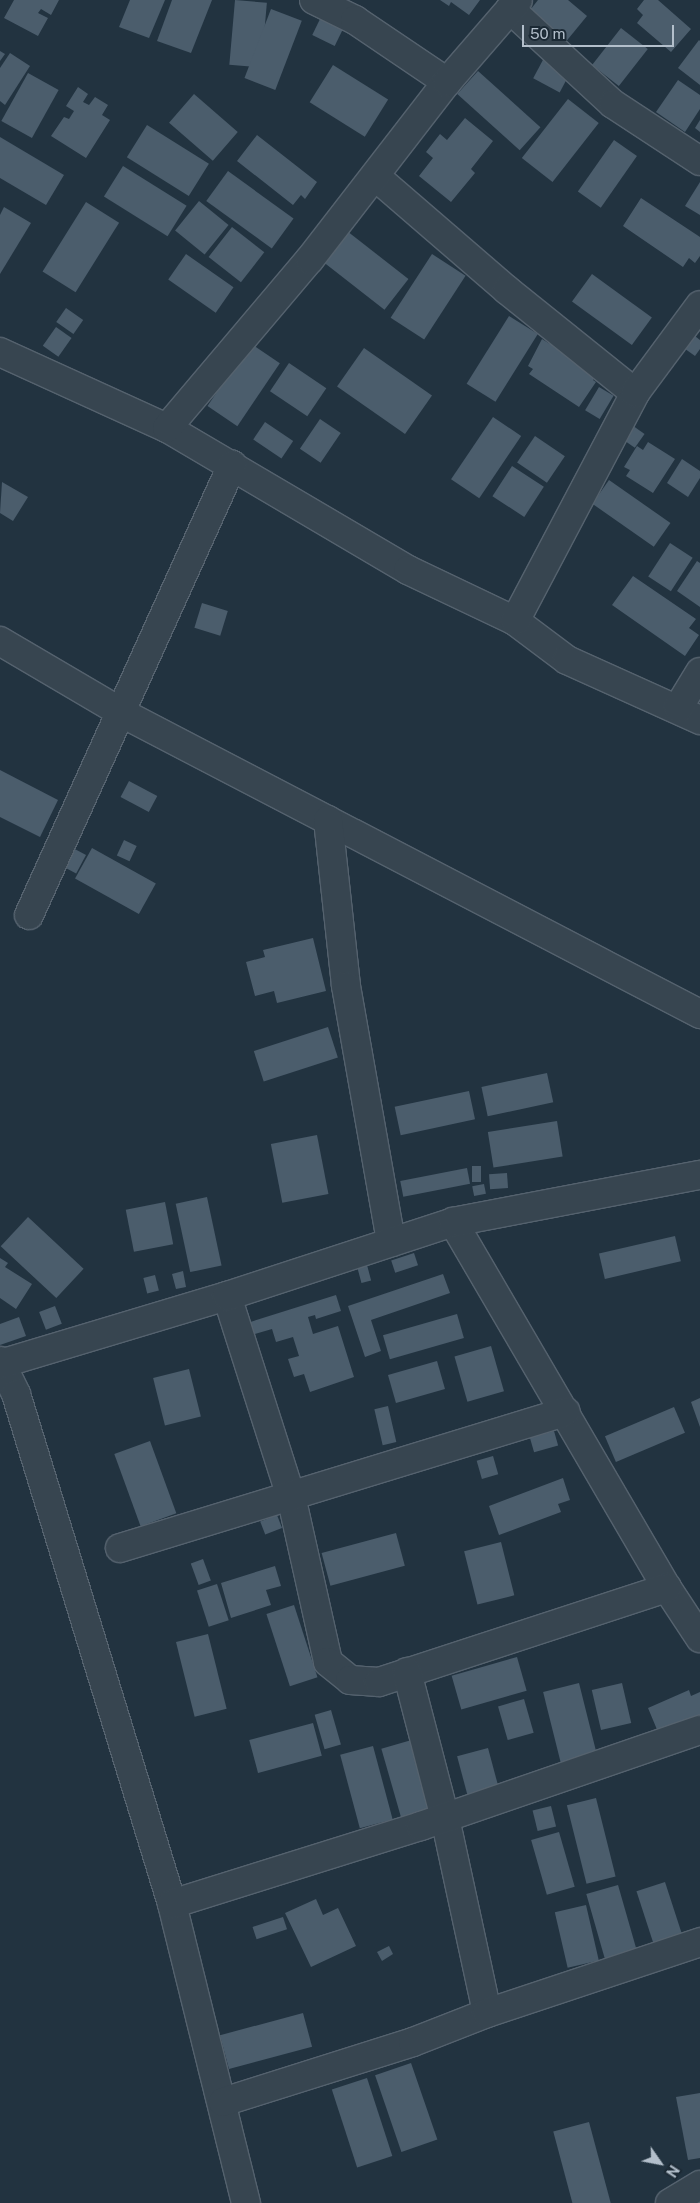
<!DOCTYPE html>
<html>
<head>
<meta charset="utf-8">
<style>
	body { margin:0 }
	#map { position:relative; width:700px; height:2203px; overflow:hidden; background:#223340; font-family:"Public Sans",sans-serif }
	div>[style] { position:absolute }
	.building>* { inset:0; background:#4b5d6c; transform-origin:0 0 }
	.roads { filter:drop-shadow(1px 0 #55626e) drop-shadow(-1px 0 #55626e) drop-shadow(0 1px #55626e) drop-shadow(0 -1px #55626e) }
	.minor>* { height:28px; margin:-14px; padding:0 14px; transform-origin:14px; border-radius:14px; background:#374550 }
	span { translate:-50% -50%; white-space:nowrap; text-align:center; line-height:1.15; -webkit-text-stroke:4px #1c2a35; paint-order:stroke }
	.north { position:absolute; left:635px; top:2138px; width:50px; height:50px; -webkit-text-stroke:4px #1c2a35; paint-order:stroke; rotate:123deg; font-size:14px; font-weight:700; line-height:20px; text-align:center; color:#b3bfcb }
	.north::after { content:''; display:block; margin:auto; width:18px; height:22px; background:#b3bfcb; clip-path:polygon(50% 0,100% 100%,50% 72%,0 100%) }
	.scale { position:absolute; left:522px; top:25px; width:152px; height:22px; box-sizing:border-box; border:2px solid #b3bfcb; border-top:0; padding-left:6px; font-size:15px; line-height:18px; white-space:nowrap; color:#b3bfcb; -webkit-text-stroke:4px #1c2a35; paint-order:stroke }
</style>
</head>
<body>
<div id="map">
	<div class="building">
		<div style="clip-path:polygon(14px 0,59px 0,51px 15px,41px 9px,38px 13px,48px 18px,38px 36px,4px 18px)"></div>
		<div style="clip-path:polygon(130px 0,165px 0,149px 38px,119px 27px)"></div>
		<div style="clip-path:polygon(172px 0,212px 0,191px 53px,157px 41px)"></div>
		<div style="left:235px;top:0;width:32px;height:65px;rotate:5deg"></div>
		<div style="clip-path:polygon(440px 0,480px 0,469px 15px,451px 2px,449px 6px)"></div>
		<div style="clip-path:polygon(538px 0,568px 0,587px 16px,564px 44px,527px 14px)"></div>
		<div style="clip-path:polygon(644px 0,658px 0,691px 29px,671px 52px,637px 23px,643px 15px,637px 9px)"></div>
		<div style="left:271px;top:9px;width:33px;height:74px;rotate:21deg"></div>
		<div style="left:321px;top:17px;width:25px;height:20px;rotate:26deg"></div>
		<div style="left:621px;top:28px;width:34px;height:47px;rotate:38deg"></div>
		<div style="clip-path:polygon(699px 40px,700px 41px,700px 85px,678px 68px)"></div>
		<div style="clip-path:polygon(0 51px,5px 54px,0 61px)"></div>
		<div style="clip-path:polygon(10px 53px,30px 66px,5px 105px,0 101px,0 68px)"></div>
		<div style="left:544px;top:58px;width:30px;height:23px;rotate:28deg"></div>
		<div style="left:333px;top:65px;width:65px;height:44px;rotate:32deg"></div>
		<div style="left:478px;top:71px;width:84px;height:31px;rotate:42deg"></div>
		<div style="left:28px;top:73px;width:35px;height:55px;rotate:29deg"></div>
		<div style="clip-path:polygon(678px 80px,700px 95px,700px 109px,685px 132px,656px 112px)"></div>
		<div style="clip-path:polygon(78px 87px,88px 94px,83px 102px,89px 105px,95px 97px,108px 105px,102px 115px,110px 120px,86px 158px,51px 136px,64px 117px,69px 119px,74px 111px,66px 106px)"></div>
		<div style="left:194px;top:94px;width:58px;height:38px;rotate:41deg"></div>
		<div style="left:568px;top:99px;width:39px;height:75px;rotate:38deg"></div>
		<div style="clip-path:polygon(465px 118px,493px 141px,471px 169px,475px 173px,451px 202px,419px 176px,433px 158px,426px 152px,440px 134px,447px 140px)"></div>
		<div style="clip-path:polygon(700px 120px,700px 132px,695px 128px)"></div>
		<div style="left:147px;top:125px;width:73px;height:38px;rotate:32deg"></div>
		<div style="clip-path:polygon(257px 135px,317px 182px,305px 199px,301px 195px,293px 205px,237px 161px)"></div>
		<div style="clip-path:polygon(0 137px,64px 175px,46px 205px,0 178px)"></div>
		<div style="left:614px;top:140px;width:28px;height:63px;rotate:35deg"></div>
		<div style="left:123px;top:166px;width:75px;height:36px;rotate:32deg"></div>
		<div style="left:228px;top:171px;width:81px;height:37px;rotate:36deg"></div>
		<div style="clip-path:polygon(700px 182px,700px 215px,685px 206px)"></div>
		<div style="clip-path:polygon(641px 198px,700px 237px,700px 256px,695px 263px,689px 258px,683px 267px,623px 226px)"></div>
		<div style="left:199px;top:201px;width:38px;height:38px;rotate:39deg"></div>
		<div style="left:86px;top:202px;width:39px;height:82px;rotate:32deg"></div>
		<div style="clip-path:polygon(4px 207px,31px 223px,0 274px,0 215px)"></div>
		<div style="left:232px;top:227px;width:41px;height:38px;rotate:38deg"></div>
		<div style="left:347px;top:231px;width:78px;height:39px;rotate:38deg"></div>
		<div style="left:186px;top:254px;width:58px;height:31px;rotate:35deg"></div>
		<div style="left:432px;top:254px;width:40px;height:76px;rotate:33deg"></div>
		<div style="left:592px;top:274px;width:74px;height:34px;rotate:36deg"></div>
		<div style="left:66px;top:308px;width:21px;height:17px;rotate:35deg"></div>
		<div style="left:509px;top:316px;width:34px;height:80px;rotate:32deg"></div>
		<div style="left:56px;top:327px;width:19px;height:23px;rotate:35deg"></div>
		<div style="clip-path:polygon(691px 333px,700px 340px,700px 349px,695px 356px,681px 346px)"></div>
		<div style="clip-path:polygon(555px 337px,598px 373px,593px 380px,596px 382px,579px 407px,529px 374px,533px 369px,528px 366px,542px 339px,550px 344px)"></div>
		<div style="left:250px;top:343px;width:36px;height:76px;rotate:34deg"></div>
		<div style="left:364px;top:348px;width:83px;height:47px;rotate:35deg"></div>
		<div style="left:289px;top:363px;width:45px;height:34px;rotate:34deg"></div>
		<div style="left:599px;top:387px;width:17px;height:27px;rotate:31deg"></div>
		<div style="left:493px;top:417px;width:34px;height:75px;rotate:34deg"></div>
		<div style="left:320px;top:419px;width:25px;height:36px;rotate:34deg"></div>
		<div style="left:265px;top:422px;width:34px;height:21px;rotate:34deg"></div>
		<div style="left:629px;top:423px;width:19px;height:17px;rotate:35deg"></div>
		<div style="left:535px;top:436px;width:36px;height:32px;rotate:34deg"></div>
		<div style="clip-path:polygon(648px 442px,675px 459px,653px 493px,626px 476px,630px 470px,624px 467px,637px 446px,643px 450px)"></div>
		<div style="clip-path:polygon(682px 459px,700px 471px,700px 478px,688px 497px,667px 483px)"></div>
		<div style="left:512px;top:466px;width:38px;height:36px;rotate:33deg"></div>
		<div style="left:609px;top:480px;width:75px;height:29px;rotate:35deg"></div>
		<div style="clip-path:polygon(2px 482px,28px 497px,13px 521px,0 513px)"></div>
		<div style="left:670px;top:543px;width:27px;height:40px;rotate:33deg"></div>
		<div style="clip-path:polygon(697px 561px,700px 563px,700px 607px,677px 591px)"></div>
		<div style="clip-path:polygon(633px 576px,696px 619px,689px 628px,699px 635px,685px 656px,612px 605px)"></div>
		<div style="left:202px;top:603px;width:27px;height:26px;rotate:17deg"></div>
		<div style="clip-path:polygon(0 770px,58px 800px,40px 837px,0 817px)"></div>
		<div style="left:129px;top:781px;width:32px;height:18px;rotate:28deg"></div>
		<div style="left:124px;top:840px;width:14px;height:17px;rotate:25deg"></div>
		<div style="left:71px;top:847px;width:17px;height:21px;rotate:28deg"></div>
		<div style="left:92px;top:848px;width:73px;height:35px;rotate:29deg"></div>
		<div style="clip-path:polygon(313px 938px,326px 991px,277px 1003px,274px 991px,255px 996px,246px 962px,265px 957px,263px 950px)"></div>
		<div style="left:328px;top:1027px;width:32px;height:78px;rotate:72deg"></div>
		<div style="left:547px;top:1073px;width:30px;height:67px;rotate:78deg"></div>
		<div style="left:469px;top:1091px;width:29px;height:76px;rotate:78deg"></div>
		<div style="left:557px;top:1121px;width:36px;height:70px;rotate:81deg"></div>
		<div style="left:317px;top:1135px;width:60px;height:47px;rotate:79deg"></div>
		<div style="left:472px;top:1166px;width:9px;height:16px"></div>
		<div style="left:467px;top:1168px;width:16px;height:68px;rotate:79deg"></div>
		<div style="left:507px;top:1173px;width:15px;height:18px;rotate:86deg"></div>
		<div style="left:484px;top:1184px;width:10px;height:12px;rotate:79deg"></div>
		<div style="left:207px;top:1197px;width:70px;height:32px;rotate:78deg"></div>
		<div style="left:165px;top:1202px;width:43px;height:40px;rotate:79deg"></div>
		<div style="left:28px;top:1217px;width:76px;height:40px;rotate:43deg"></div>
		<div style="left:675px;top:1236px;width:26px;height:78px;rotate:77deg"></div>
		<div style="left:414px;top:1253px;width:13px;height:24px;rotate:72deg"></div>
		<div style="clip-path:polygon(0 1258px,8px 1263px,5px 1267px,32px 1284px,16px 1309px,0 1298px)"></div>
		<div style="left:367px;top:1265px;width:16px;height:10px;rotate:75deg"></div>
		<div style="clip-path:polygon(183px 1271px,186px 1287px,176px 1289px,172px 1274px)"></div>
		<div style="clip-path:polygon(443px 1274px,450px 1293px,371px 1320px,381px 1351px,365px 1357px,348px 1306px)"></div>
		<div style="left:155px;top:1275px;width:16px;height:12px;rotate:76deg"></div>
		<div style="clip-path:polygon(336px 1295px,341px 1311px,316px 1319px,315px 1315px,308px 1317px,313px 1334px,338px 1326px,354px 1377px,310px 1392px,304px 1374px,294px 1377px,288px 1359px,299px 1356px,293px 1337px,276px 1342px,272px 1329px,251px 1335px,247px 1323px)"></div>
		<div style="left:55px;top:1306px;width:19px;height:17px;rotate:69deg"></div>
		<div style="left:457px;top:1314px;width:25px;height:77px;rotate:74deg"></div>
		<div style="clip-path:polygon(19px 1317px,26px 1336px,0 1345px,0 1324px)"></div>
		<div style="left:491px;top:1346px;width:47px;height:38px;rotate:74deg"></div>
		<div style="left:437px;top:1361px;width:29px;height:51px;rotate:74deg"></div>
		<div style="left:189px;top:1369px;width:49px;height:37px;rotate:76deg"></div>
		<div style="clip-path:polygon(700px 1398px,700px 1427px,691px 1402px)"></div>
		<div style="left:388px;top:1406px;width:37px;height:14px;rotate:77deg"></div>
		<div style="left:674px;top:1407px;width:28px;height:75px;rotate:67deg"></div>
		<div style="left:554px;top:1431px;width:15px;height:25px;rotate:74deg"></div>
		<div style="left:150px;top:1441px;width:77px;height:38px;rotate:70deg"></div>
		<div style="left:493px;top:1456px;width:19px;height:17px;rotate:74deg"></div>
		<div style="clip-path:polygon(563px 1478px,570px 1500px,558px 1504px,561px 1512px,499px 1535px,489px 1506px)"></div>
		<div style="left:277px;top:1515px;width:14px;height:18px;rotate:69deg"></div>
		<div style="left:396px;top:1533px;width:34px;height:77px;rotate:75deg"></div>
		<div style="left:501px;top:1542px;width:55px;height:38px;rotate:76deg"></div>
		<div style="left:203px;top:1559px;width:23px;height:13px;rotate:70deg"></div>
		<div style="clip-path:polygon(275px 1566px,281px 1586px,266px 1590px,271px 1605px,231px 1618px,221px 1583px)"></div>
		<div style="left:217px;top:1584px;width:38px;height:21px;rotate:72deg"></div>
		<div style="left:294px;top:1605px;width:76px;height:29px;rotate:72deg"></div>
		<div style="left:208px;top:1634px;width:77px;height:33px;rotate:76deg"></div>
		<div style="left:517px;top:1657px;width:35px;height:68px;rotate:74deg"></div>
		<div style="left:579px;top:1683px;width:80px;height:37px;rotate:76deg"></div>
		<div style="left:622px;top:1683px;width:41px;height:31px;rotate:77deg"></div>
		<div style="clip-path:polygon(689px 1690px,691px 1696px,700px 1692px,700px 1728px,663px 1744px,648px 1708px)"></div>
		<div style="left:524px;top:1699px;width:35px;height:27px;rotate:74deg"></div>
		<div style="left:331px;top:1710px;width:36px;height:17px;rotate:74deg"></div>
		<div style="left:313px;top:1723px;width:34px;height:66px;rotate:75deg"></div>
		<div style="left:415px;top:1739px;width:75px;height:35px;rotate:74deg"></div>
		<div style="left:373px;top:1746px;width:76px;height:34px;rotate:75deg"></div>
		<div style="left:488px;top:1748px;width:41px;height:32px;rotate:75deg"></div>
		<div style="left:596px;top:1798px;width:81px;height:30px;rotate:76deg"></div>
		<div style="left:551px;top:1806px;width:21px;height:19px;rotate:76deg"></div>
		<div style="left:559px;top:1832px;width:57px;height:29px;rotate:74deg"></div>
		<div style="left:665px;top:1882px;width:60px;height:30px;rotate:72deg"></div>
		<div style="left:618px;top:1885px;width:72px;height:33px;rotate:74deg"></div>
		<div style="clip-path:polygon(316px 1899px,323px 1915px,338px 1908px,356px 1946px,311px 1967px,285px 1913px)"></div>
		<div style="left:586px;top:1905px;width:57px;height:32px;rotate:77deg"></div>
		<div style="left:283px;top:1917px;width:13px;height:32px;rotate:72deg"></div>
		<div style="clip-path:polygon(389px 1946px,393px 1954px,382px 1961px,377px 1952px)"></div>
		<div style="left:303px;top:2013px;width:35px;height:86px;rotate:75deg"></div>
		<div style="left:411px;top:2063px;width:81px;height:38px;rotate:71deg"></div>
		<div style="left:367px;top:2078px;width:82px;height:37px;rotate:72deg"></div>
		<div style="clip-path:polygon(700px 2093px,700px 2158px,688px 2160px,676px 2097px)"></div>
		<div style="left:589px;top:2122px;width:84px;height:37px;rotate:75deg"></div>
	</div>
	<div class="roads">
		<div class="minor">
			<div style="left:314px;top:0;width:46px;rotate:26deg"></div>
			<div style="left:355px;top:20px;width:111px;rotate:34deg"></div>
			<div style="left:510px;top:9px;width:140px;rotate:42.7deg"></div>
			<div style="left:613px;top:104px;width:104px;rotate:33.2deg"></div>
			<div style="left:375px;top:176px;width:174px;rotate:40.8deg"></div>
			<div style="left:507px;top:290px;width:164px;rotate:38.8deg"></div>
			<div style="left:0;top:352px;width:183px;rotate:24.5deg"></div>
			<div style="left:167px;top:428px;width:280px;rotate:30.5deg"></div>
			<div style="left:408px;top:570px;width:119px;rotate:25.5deg"></div>
			<div style="left:515px;top:621px;width:65px;rotate:36.9deg"></div>
			<div style="left:567px;top:660px;width:146px;rotate:24.3deg"></div>
			<div style="left:167px;top:428px;width:221px;rotate:-49.8deg"></div>
			<div style="left:310px;top:259px;width:224px;rotate:-52.3deg"></div>
			<div style="left:447px;top:82px;width:108px;rotate:-49.1deg"></div>
			<div style="left:515px;top:621px;width:258px;rotate:-62.2deg"></div>
			<div style="left:635px;top:393px;width:109px;rotate:-53.5deg"></div>
			<div style="left:0;top:641px;width:142px;rotate:30.5deg"></div>
			<div style="left:122px;top:713px;width:652px;rotate:27.51deg"></div>
			<div style="left:678px;top:708px;width:42px;rotate:-58.6deg"></div>
			<div style="left:328px;top:820px;width:167px;rotate:83.8deg"></div>
			<div style="left:346px;top:986px;width:260px;rotate:80deg"></div>
			<div style="left:29px;top:915px;width:494px;rotate:-65.7deg"></div>
			<div style="left:453px;top:1222px;width:424px;rotate:59.7deg"></div>
			<div style="left:667px;top:1588px;width:60px;rotate:56.6deg"></div>
			<div style="left:227px;top:1296px;width:210px;rotate:72.3deg"></div>
			<div style="left:291px;top:1496px;width:170px;rotate:77.4deg"></div>
			<div style="left:328px;top:1662px;width:28px;rotate:39deg"></div>
			<div style="left:350px;top:1680px;width:29px;rotate:4deg"></div>
			<div style="left:379px;top:1682px;width:303px;rotate:-18.1deg"></div>
			<div style="left:0;top:1361px;width:37px;rotate:64deg"></div>
			<div style="left:16px;top:1394px;width:533px;rotate:72.99deg"></div>
			<div style="left:172px;top:1904px;width:308px;rotate:76.1deg"></div>
			<div style="left:0;top:1364px;width:237px;rotate:-16.7deg"></div>
			<div style="left:227px;top:1296px;width:238px;rotate:-18.1deg"></div>
			<div style="left:453px;top:1222px;width:251px;rotate:-10.8deg"></div>
			<div style="left:120px;top:1548px;width:466px;rotate:-17deg"></div>
			<div style="left:407px;top:1672px;width:151px;rotate:75.4deg"></div>
			<div style="left:445px;top:1818px;width:199px;rotate:77.8deg"></div>
			<div style="left:172px;top:1904px;width:261px;rotate:-17.4deg"></div>
			<div style="left:421px;top:1826px;width:295px;rotate:-19deg"></div>
			<div style="left:223px;top:2102px;width:199px;rotate:-17.5deg"></div>
			<div style="left:413px;top:2042px;width:79px;rotate:-21.4deg"></div>
			<div style="left:487px;top:2013px;width:225px;rotate:-18.4deg"></div>
			<div style="left:670px;top:2203px;width:35px;rotate:-31deg"></div>
		</div>
	</div>
	<div class="north">N</div>
	<div class="scale">50 m</div>
</div>
</body>
</html>
